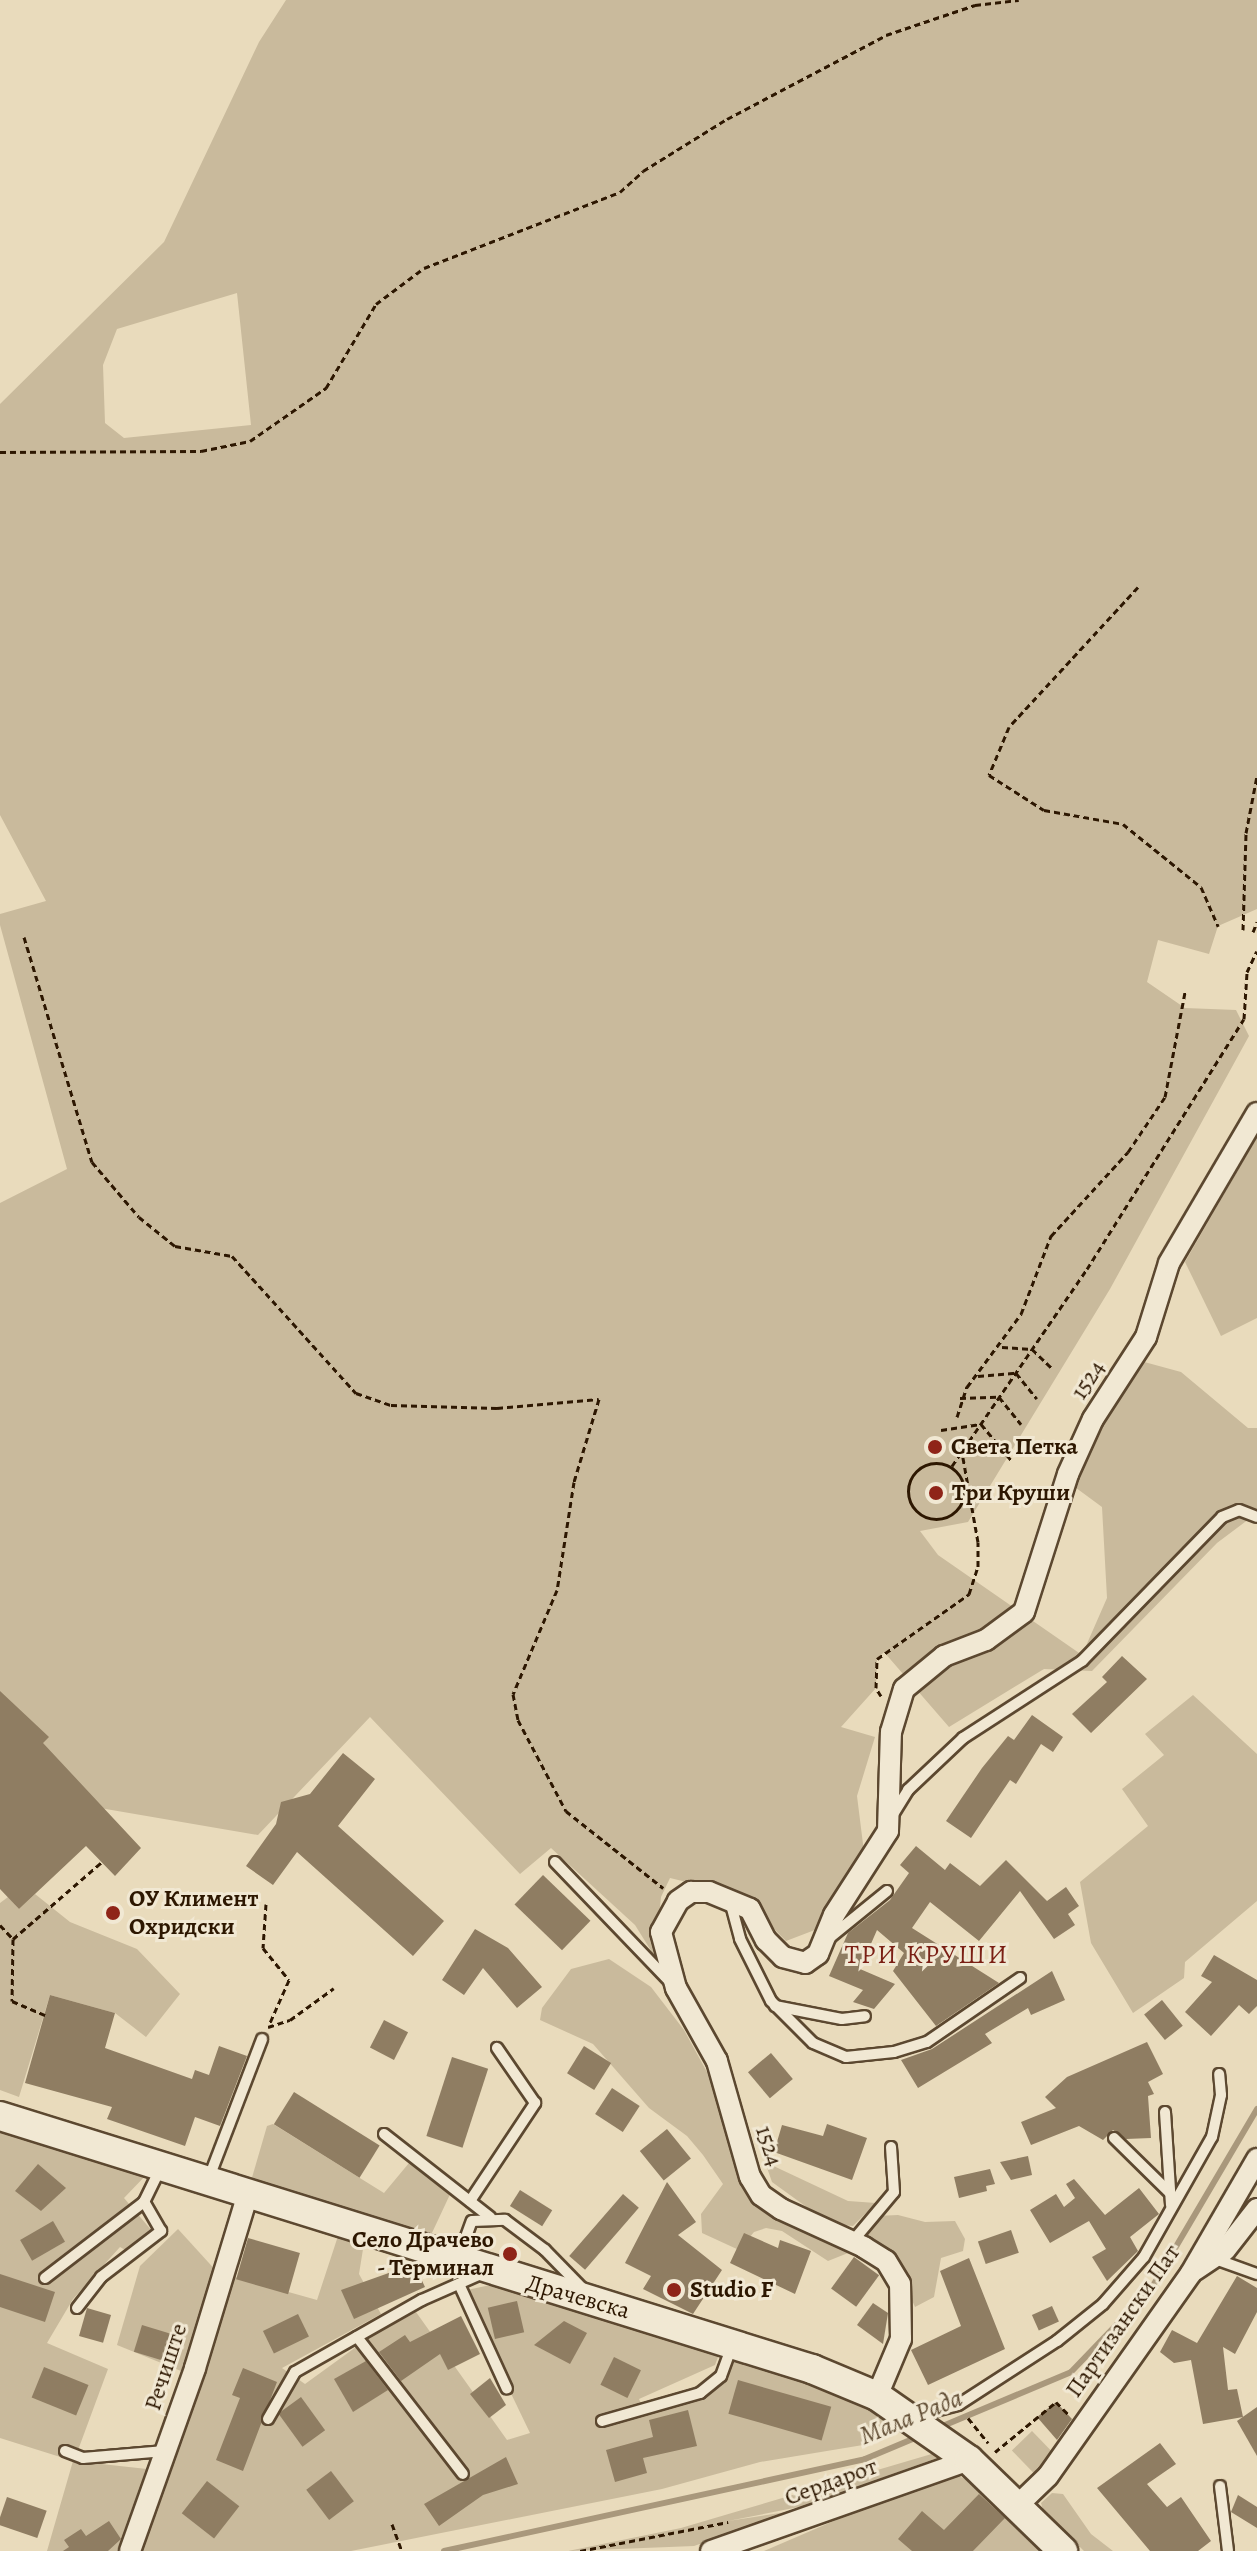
<!DOCTYPE html>
<html>
<head>
<meta charset="utf-8">
<style>
	body { margin:0 }
	#map { position:relative; width:1257px; height:2551px; overflow:hidden; background:#e9dbbc; font-family:Alegreya,serif }
	div>[style] { position:absolute }
	.green>* { inset:0; background:#c9ba9c; transform-origin:0 0 }
	.stream>* { height:6px; margin:-3px; padding:0 3px; transform-origin:3px; border-radius:3px; background:#a9987c }
	.building>* { inset:0; background:#8f7d62; transform-origin:0 0 }
	.path>* { height:3px; margin-top:-1.5px; transform-origin:0; background:repeating-linear-gradient(90deg,#2d1701 0 6px,transparent 0 10px) }
	.path>.ring { margin:-1.5px; padding:0; box-sizing:content-box; background:none; border:3px solid #2d1701; border-radius:50% }
	.roads { filter:drop-shadow(2px 0 #5c4830) drop-shadow(-2px 0 #5c4830) drop-shadow(0 2px #5c4830) drop-shadow(0 -2px #5c4830) }
	.service>* { height:10px; margin:-5px; padding:0 5px; transform-origin:5px; border-radius:5px; background:#f1e8d3 }
	.minor>* { height:20px; margin:-10px; padding:0 10px; transform-origin:10px; border-radius:10px; background:#f1e8d3 }
	.secondary>* { height:28px; margin:-14px; padding:0 14px; transform-origin:14px; border-radius:14px; background:#f1e8d3 }
	.dots>* { width:22px; height:22px; translate:-50% -50%; box-sizing:border-box; border:4px solid #f1e8d3; border-radius:50% }
	span { translate:-50% -50%; white-space:nowrap; text-align:center; line-height:1.15; -webkit-text-stroke:6px #f1e8d3; paint-order:stroke }
	.street-label { font-size:24px; color:#2d1701 }
	.poi-label { font-size:24px; color:#2d1701; font-weight:700 }
	.left { translate:0 -50%; text-align:left }
	.right { translate:-100% -50%; text-align:right }
	.neighbourhood-label { font-size:26px; color:#7a1f14; letter-spacing:2px }
	.water-label { font-size:26px; color:#5f4b32; font-style:italic }
</style>
</head>
<body>
<div id="map">
	<div class="green">
		<div style="clip-path:polygon(evenodd,286px 0,1257px 0,1257px 909px,1218px 926px,1209px 954px,1158px 940px,1147px 982px,1185px 1008px,1236px 1010px,1249px 1036px,1110px 1289px,968px 1522px,920px 1531px,938px 1555px,1082px 1655px,1107px 1598px,1102px 1507px,1068px 1482px,1137px 1360px,1181px 1372px,1248px 1428px,1257px 1428px,1257px 1513px,1217px 1543px,1092px 1671px,1044px 1669px,949px 1727px,884px 1652px,877px 1659px,876px 1688px,841px 1727px,875px 1737px,857px 1796px,865px 1860px,820px 1928px,786px 1941px,740px 1895px,670px 1878px,661px 1897px,655px 1957px,635px 1925px,551px 1848px,520px 1874px,370px 1717px,258px 1835px,65px 1802px,0 1724px,0 1203px,67px 1169px,0 925px,0 914px,46px 901px,0 815px,0 404px,164px 242px,259px 42px,286px 0,237px 293px,251px 425px,124px 438px,105px 423px,103px 365px,117px 329px,237px 293px)"></div>
		<div style="clip-path:polygon(1257px 1137px,1257px 1318px,1221px 1336px,1185px 1262px)"></div>
		<div style="clip-path:polygon(1193px 1695px,1257px 1754px,1257px 1901px,1185px 1962px,1184px 1978px,1133px 2013px,1091px 1943px,1080px 1882px,1148px 1826px,1122px 1789px,1164px 1755px,1145px 1734px)"></div>
		<div style="clip-path:polygon(35px 1894px,70px 1922px,137px 1949px,180px 1994px,146px 2037px,115px 2013px,50px 1995px,19px 2097px,0 2090px,0 1903px,8px 1897px,19px 1909px)"></div>
		<div style="clip-path:polygon(609px 1959px,651px 1987px,684px 2030px,719px 2094px,745px 2179px,848px 2253px,828px 2261px,782px 2231px,766px 2228px,754px 2232px,739px 2250px,702px 2233px,701px 2214px,723px 2184px,703px 2155px,687px 2136px,649px 2108px,593px 2044px,540px 2020px,542px 2008px,571px 1969px)"></div>
		<div style="clip-path:polygon(0 2124px,148px 2173px,124px 2198px,152px 2231px,127px 2251px,120px 2247px,73px 2299px,47px 2343px,108px 2369px,74px 2461px,147px 2469px,118px 2551px,47px 2551px,73px 2461px,0 2438px)"></div>
		<div style="clip-path:polygon(273px 2124px,384px 2193px,414px 2157px,453px 2188px,431px 2235px,251px 2181px,267px 2126px)"></div>
		<div style="clip-path:polygon(765px 2162px,848px 2201px,876px 2203px,853px 2226px,830px 2224px,772px 2182px)"></div>
		<div style="clip-path:polygon(898px 2215px,925px 2222px,955px 2221px,965px 2239px,963px 2251px,941px 2258px,934px 2297px,915px 2307px,894px 2260px,861px 2229px,876px 2216px)"></div>
		<div style="clip-path:polygon(178px 2229px,219px 2274px,181px 2371px,117px 2345px,140px 2266px)"></div>
		<div style="clip-path:polygon(338px 2236px,364px 2243px,359px 2274px,381px 2314px,282px 2368px,305px 2384px,356px 2347px,431px 2442px,363px 2341px,416px 2312px,507px 2440px,530px 2433px,481px 2331px,467px 2290px,495px 2284px,721px 2349px,715px 2365px,639px 2399px,642px 2406px,707px 2382px,730px 2352px,847px 2395px,904px 2427px,869px 2444px,760px 2462px,662px 2489px,351px 2551px,140px 2551px,235px 2277px,317px 2300px)"></div>
		<div style="left:1032px;top:2431px;width:32px;height:28px;rotate:46deg"></div>
		<div style="clip-path:polygon(935px 2453px,940px 2457px,804px 2506px,728px 2521px,793px 2511px,694px 2546px,568px 2551px,681px 2528px)"></div>
		<div style="clip-path:polygon(959px 2476px,991px 2492px,1046px 2551px,764px 2551px,871px 2505px)"></div>
		<div style="clip-path:polygon(1052px 2493px,1063px 2494px,1091px 2534px,1113px 2551px,1084px 2551px,1043px 2510px,1041px 2503px)"></div>
	</div>
	<div class="stream">
		<div style="left:938px;top:2428px;width:144px;rotate:-22.8deg"></div>
		<div style="left:1071px;top:2372px;width:115px;rotate:-46.1deg"></div>
		<div style="left:1151px;top:2289px;width:209px;rotate:-59.5deg"></div>
		<div style="left:444px;top:2551px;width:431px;rotate:-12.3deg"></div>
		<div style="left:865px;top:2459px;width:60px;rotate:-22.7deg"></div>
	</div>
	<div class="building">
		<div style="clip-path:polygon(1122px 1656px,1147px 1679px,1091px 1733px,1072px 1714px,1107px 1682px,1102px 1677px)"></div>
		<div style="clip-path:polygon(0 1691px,49px 1737px,43px 1743px,141px 1848px,115px 1876px,86px 1846px,19px 1909px,0 1889px)"></div>
		<div style="clip-path:polygon(1032px 1715px,1063px 1737px,1053px 1752px,1041px 1744px,1016px 1784px,1010px 1780px,971px 1838px,946px 1821px,982px 1768px,1008px 1736px,1014px 1740px)"></div>
		<div style="clip-path:polygon(343px 1753px,375px 1779px,338px 1826px,444px 1921px,413px 1956px,297px 1852px,273px 1885px,246px 1866px,276px 1824px,281px 1802px,310px 1794px)"></div>
		<div style="clip-path:polygon(916px 1846px,945px 1870px,950px 1863px,980px 1886px,1006px 1860px,1047px 1901px,1066px 1887px,1079px 1906px,1068px 1914px,1075px 1925px,1054px 1939px,1020px 1891px,979px 1941px,930px 1902px,912px 1928px,999px 1983px,936px 2026px,893px 1971px,904px 1953px,877px 1930px,860px 1969px,895px 1984px,874px 2009px,853px 2002px,863px 1990px,829px 1976px,848px 1933px,890px 1900px,909px 1873px,900px 1865px)"></div>
		<div style="left:543px;top:1875px;width:66px;height:41px;rotate:44deg"></div>
		<div style="clip-path:polygon(475px 1929px,508px 1948px,542px 1987px,517px 2008px,483px 1968px,464px 1995px,442px 1980px)"></div>
		<div style="clip-path:polygon(1214px 1955px,1257px 1980px,1257px 2006px,1249px 2014px,1239px 2005px,1211px 2036px,1185px 2012px,1212px 1982px,1201px 1976px)"></div>
		<div style="clip-path:polygon(1052px 1971px,1065px 2000px,1031px 2015px,1028px 2008px,985px 2034px,992px 2043px,918px 2088px,901px 2060px,932px 2049px)"></div>
		<div style="clip-path:polygon(50px 1995px,115px 2013px,105px 2048px,192px 2079px,195px 2070px,209px 2075px,219px 2046px,247px 2056px,220px 2126px,195px 2117px,185px 2146px,107px 2119px,112px 2107px,25px 2083px)"></div>
		<div style="left:1162px;top:2000px;width:33px;height:23px;rotate:51deg"></div>
		<div style="left:384px;top:2020px;width:27px;height:31px;rotate:27deg"></div>
		<div style="clip-path:polygon(1147px 2042px,1163px 2074px,1148px 2082px,1154px 2094px,1148px 2096px,1151px 2138px,1126px 2139px,1113px 2130px,1103px 2140px,1079px 2126px,1031px 2145px,1021px 2122px,1056px 2108px,1045px 2097px,1067px 2077px)"></div>
		<div style="left:584px;top:2046px;width:32px;height:32px;rotate:32deg"></div>
		<div style="left:771px;top:2053px;width:34px;height:30px;rotate:50deg"></div>
		<div style="left:452px;top:2057px;width:38px;height:83px;rotate:18deg"></div>
		<div style="left:612px;top:2088px;width:33px;height:31px;rotate:33deg"></div>
		<div style="left:294px;top:2092px;width:101px;height:38px;rotate:32deg"></div>
		<div style="clip-path:polygon(827px 2124px,867px 2138px,852px 2180px,774px 2152px,782px 2125px,823px 2136px)"></div>
		<div style="left:667px;top:2129px;width:38px;height:35px;rotate:51deg"></div>
		<div style="clip-path:polygon(1028px 2156px,1032px 2175px,1011px 2180px,1000px 2162px)"></div>
		<div style="clip-path:polygon(38px 2164px,66px 2188px,41px 2211px,15px 2191px)"></div>
		<div style="clip-path:polygon(990px 2169px,995px 2184px,986px 2186px,987px 2191px,959px 2198px,954px 2177px)"></div>
		<div style="clip-path:polygon(1074px 2179px,1105px 2215px,1139px 2188px,1159px 2214px,1130px 2237px,1138px 2251px,1107px 2281px,1092px 2257px,1106px 2249px,1089px 2221px,1050px 2243px,1030px 2210px,1056px 2194px,1064px 2207px,1075px 2198px,1066px 2184px)"></div>
		<div style="clip-path:polygon(667px 2182px,696px 2222px,678px 2235px,722px 2270px,693px 2314px,643px 2289px,651px 2276px,625px 2263px)"></div>
		<div style="left:520px;top:2190px;width:38px;height:19px;rotate:32deg"></div>
		<div style="left:623px;top:2194px;width:21px;height:82px;rotate:41deg"></div>
		<div style="left:53px;top:2221px;width:24px;height:38px;rotate:60deg"></div>
		<div style="left:1011px;top:2230px;width:24px;height:35px;rotate:71deg"></div>
		<div style="clip-path:polygon(744px 2233px,778px 2248px,780px 2240px,811px 2251px,795px 2294px,730px 2263px)"></div>
		<div style="left:248px;top:2238px;width:54px;height:43px;rotate:16deg"></div>
		<div style="left:854px;top:2257px;width:31px;height:39px;rotate:36deg"></div>
		<div style="clip-path:polygon(969px 2258px,1005px 2349px,928px 2385px,911px 2350px,961px 2326px,940px 2271px)"></div>
		<div style="clip-path:polygon(414px 2264px,425px 2287px,354px 2319px,341px 2290px)"></div>
		<div style="clip-path:polygon(0 2274px,55px 2292px,45px 2322px,0 2307px)"></div>
		<div style="clip-path:polygon(1237px 2276px,1257px 2288px,1257px 2312px,1235px 2354px,1223px 2347px,1228px 2390px,1237px 2389px,1243px 2417px,1203px 2424px,1191px 2360px,1174px 2363px,1160px 2352px,1172px 2330px,1197px 2343px)"></div>
		<div style="left:517px;top:2301px;width:32px;height:30px;rotate:77deg"></div>
		<div style="clip-path:polygon(873px 2303px,888px 2313px,883px 2344px,857px 2325px)"></div>
		<div style="left:1052px;top:2306px;width:17px;height:22px;rotate:66deg"></div>
		<div style="left:87px;top:2308px;width:25px;height:29px;rotate:16deg"></div>
		<div style="left:298px;top:2314px;width:25px;height:39px;rotate:64deg"></div>
		<div style="clip-path:polygon(461px 2316px,480px 2354px,448px 2370px,440px 2354px,401px 2381px,379px 2352px,405px 2335px,410px 2342px)"></div>
		<div style="clip-path:polygon(564px 2321px,587px 2333px,570px 2364px,534px 2345px)"></div>
		<div style="left:142px;top:2325px;width:30px;height:28px;rotate:17deg"></div>
		<div style="left:614px;top:2357px;width:30px;height:31px;rotate:26deg"></div>
		<div style="clip-path:polygon(366px 2361px,388px 2390px,353px 2412px,334px 2379px)"></div>
		<div style="left:44px;top:2367px;width:48px;height:33px;rotate:22deg"></div>
		<div style="clip-path:polygon(243px 2368px,277px 2382px,243px 2471px,216px 2460px,240px 2398px,232px 2395px)"></div>
		<div style="clip-path:polygon(490px 2378px,506px 2405px,489px 2418px,470px 2394px)"></div>
		<div style="left:738px;top:2380px;width:97px;height:35px;rotate:16deg"></div>
		<div style="left:301px;top:2397px;width:41px;height:28px;rotate:54deg"></div>
		<div style="clip-path:polygon(1056px 2402px,1072px 2419px,1057px 2440px,1037px 2417px)"></div>
		<div style="clip-path:polygon(1257px 2407px,1257px 2456px,1237px 2421px)"></div>
		<div style="clip-path:polygon(688px 2410px,697px 2446px,643px 2458px,647px 2473px,615px 2482px,606px 2450px,653px 2437px,649px 2420px)"></div>
		<div style="clip-path:polygon(1160px 2443px,1176px 2464px,1147px 2484px,1167px 2507px,1181px 2497px,1211px 2541px,1198px 2551px,1150px 2551px,1097px 2488px)"></div>
		<div style="clip-path:polygon(506px 2457px,518px 2484px,483px 2495px,439px 2526px,424px 2504px)"></div>
		<div style="left:331px;top:2471px;width:38px;height:31px;rotate:53deg"></div>
		<div style="left:207px;top:2481px;width:41px;height:41px;rotate:38deg"></div>
		<div style="clip-path:polygon(979px 2494px,1005px 2518px,973px 2551px,912px 2551px,898px 2539px,922px 2511px,944px 2530px)"></div>
		<div style="clip-path:polygon(1238px 2495px,1257px 2507px,1257px 2528px,1231px 2512px)"></div>
		<div style="left:7px;top:2497px;width:42px;height:29px;rotate:19deg"></div>
		<div style="clip-path:polygon(109px 2521px,121px 2539px,108px 2551px,63px 2551px,69px 2547px,64px 2540px,81px 2529px,86px 2536px)"></div>
	</div>
	<div class="path">
		<div style="left:0;top:452px;width:201px;rotate:-0.3deg"></div>
		<div style="left:201px;top:451px;width:50px;rotate:-11.5deg"></div>
		<div style="left:250px;top:441px;width:93px;rotate:-34.9deg"></div>
		<div style="left:326px;top:388px;width:98px;rotate:-59.2deg"></div>
		<div style="left:376px;top:304px;width:60px;rotate:-36.9deg"></div>
		<div style="left:424px;top:268px;width:210px;rotate:-21.2deg"></div>
		<div style="left:620px;top:192px;width:31px;rotate:-42deg"></div>
		<div style="left:643px;top:171px;width:99px;rotate:-31.8deg"></div>
		<div style="left:727px;top:119px;width:180px;rotate:-27.8deg"></div>
		<div style="left:886px;top:35px;width:94px;rotate:-18.6deg"></div>
		<div style="left:975px;top:5px;width:44px;rotate:-6.5deg"></div>
		<div style="left:1138px;top:587px;width:190px;rotate:132.7deg"></div>
		<div style="left:1009px;top:727px;width:52px;rotate:112.6deg"></div>
		<div style="left:989px;top:775px;width:65px;rotate:32.5deg"></div>
		<div style="left:1044px;top:810px;width:80px;rotate:10deg"></div>
		<div style="left:1123px;top:824px;width:100px;rotate:38.9deg"></div>
		<div style="left:1201px;top:887px;width:43px;rotate:66.4deg"></div>
		<div style="left:1243px;top:930px;width:97px;rotate:-88.2deg"></div>
		<div style="left:1246px;top:833px;width:58px;rotate:-79.1deg"></div>
		<div style="left:1253px;top:932px;width:11px;rotate:-68deg"></div>
		<div style="left:24px;top:937px;width:235px;rotate:73.2deg"></div>
		<div style="left:92px;top:1162px;width:72px;rotate:49.5deg"></div>
		<div style="left:139px;top:1217px;width:46px;rotate:38.9deg"></div>
		<div style="left:175px;top:1246px;width:58px;rotate:10deg"></div>
		<div style="left:232px;top:1256px;width:185px;rotate:47.9deg"></div>
		<div style="left:356px;top:1393px;width:37px;rotate:19deg"></div>
		<div style="left:391px;top:1405px;width:106px;rotate:1.6deg"></div>
		<div style="left:497px;top:1408px;width:102px;rotate:-5deg"></div>
		<div style="left:599px;top:1399px;width:87px;rotate:106.8deg"></div>
		<div style="left:574px;top:1482px;width:109px;rotate:98.9deg"></div>
		<div style="left:557px;top:1590px;width:113px;rotate:112.9deg"></div>
		<div style="left:513px;top:1694px;width:26px;rotate:79deg"></div>
		<div style="left:518px;top:1720px;width:103px;rotate:62.2deg"></div>
		<div style="left:566px;top:1811px;width:124px;rotate:38.4deg"></div>
		<div style="left:1002px;top:1347px;width:30px;rotate:4deg"></div>
		<div style="left:1032px;top:1349px;width:29px;rotate:44deg"></div>
		<div style="left:978px;top:1376px;width:38px;rotate:-5deg"></div>
		<div style="left:1016px;top:1373px;width:33px;rotate:51deg"></div>
		<div style="left:999px;top:1397px;width:35px;rotate:51deg"></div>
		<div style="left:960px;top:1398px;width:37px;rotate:-2deg"></div>
		<div style="left:957px;top:1417px;width:32px;rotate:-72deg"></div>
		<div style="left:967px;top:1387px;width:91px;rotate:-53.5deg"></div>
		<div style="left:1021px;top:1314px;width:84px;rotate:-69deg"></div>
		<div style="left:1051px;top:1236px;width:114px;rotate:-47.5deg"></div>
		<div style="left:1128px;top:1152px;width:66px;rotate:-56.1deg"></div>
		<div style="left:1165px;top:1097px;width:107px;rotate:-79.2deg"></div>
		<div style="left:941px;top:1430px;width:40px;rotate:-8.5deg"></div>
		<div style="left:981px;top:1424px;width:47px;rotate:50.2deg"></div>
		<div class="ring" style="left:908px;top:1463px;width:53px;height:53px"></div>
		<div style="left:952px;top:1466px;width:239px;rotate:-55.6deg"></div>
		<div style="left:1087px;top:1269px;width:295px;rotate:-57.9deg"></div>
		<div style="left:1244px;top:1019px;width:47px;rotate:-86.3deg"></div>
		<div style="left:1247px;top:972px;width:23px;rotate:-65deg"></div>
		<div style="left:881px;top:1696px;width:9px;rotate:-122deg"></div>
		<div style="left:876px;top:1688px;width:29px;rotate:-88deg"></div>
		<div style="left:877px;top:1659px;width:113px;rotate:-35.2deg"></div>
		<div style="left:969px;top:1594px;width:28px;rotate:-72deg"></div>
		<div style="left:978px;top:1567px;width:25px;rotate:-90deg"></div>
		<div style="left:978px;top:1542px;width:91px;rotate:-100.1deg"></div>
		<div style="left:266px;top:1904px;width:44px;rotate:93.9deg"></div>
		<div style="left:263px;top:1948px;width:41px;rotate:50.9deg"></div>
		<div style="left:289px;top:1980px;width:49px;rotate:114deg"></div>
		<div style="left:0;top:1925px;width:19px;rotate:47deg"></div>
		<div style="left:13px;top:1939px;width:118px;rotate:-40.9deg"></div>
		<div style="left:13px;top:1939px;width:62px;rotate:90.9deg"></div>
		<div style="left:12px;top:2001px;width:36px;rotate:23deg"></div>
		<div style="left:268px;top:2027px;width:23px;rotate:-18deg"></div>
		<div style="left:290px;top:2020px;width:54px;rotate:-36deg"></div>
		<div style="left:968px;top:2418px;width:32px;rotate:51deg"></div>
		<div style="left:995px;top:2452px;width:79px;rotate:-39.3deg"></div>
		<div style="left:1056px;top:2402px;width:18px;rotate:45deg"></div>
		<div style="left:392px;top:2524px;width:29px;rotate:70deg"></div>
		<div style="left:580px;top:2551px;width:151px;rotate:-11.1deg"></div>
	</div>
	<div class="roads">
		<div class="service">
			<div style="left:892px;top:1816px;width:31px;rotate:-58deg"></div>
			<div style="left:908px;top:1790px;width:76px;rotate:-43.4deg"></div>
			<div style="left:963px;top:1738px;width:142px;rotate:-32.9deg"></div>
			<div style="left:1082px;top:1661px;width:201px;rotate:-45.8deg"></div>
			<div style="left:1222px;top:1517px;width:18px;rotate:-22deg"></div>
			<div style="left:1239px;top:1510px;width:19px;rotate:21deg"></div>
			<div style="left:555px;top:1862px;width:165px;rotate:46.2deg"></div>
			<div style="left:730px;top:1901px;width:39px;rotate:75deg"></div>
			<div style="left:740px;top:1939px;width:69px;rotate:63.4deg"></div>
			<div style="left:771px;top:2001px;width:59px;rotate:45deg"></div>
			<div style="left:813px;top:2043px;width:36px;rotate:23deg"></div>
			<div style="left:846px;top:2057px;width:48px;rotate:-5.9deg"></div>
			<div style="left:894px;top:2052px;width:34px;rotate:-17deg"></div>
			<div style="left:927px;top:2042px;width:113px;rotate:-34.5deg"></div>
			<div style="left:828px;top:1939px;width:76px;rotate:-39.1deg"></div>
			<div style="left:775px;top:2006px;width:68px;rotate:11deg"></div>
			<div style="left:842px;top:2019px;width:23px;rotate:-7deg"></div>
			<div style="left:1165px;top:2112px;width:93px;rotate:86.3deg"></div>
			<div style="left:384px;top:2134px;width:135px;rotate:38.1deg"></div>
			<div style="left:1114px;top:2138px;width:78px;rotate:44.5deg"></div>
			<div style="left:208px;top:2180px;width:151px;rotate:-69deg"></div>
			<div style="left:470px;top:2201px;width:118px;rotate:-56.4deg"></div>
			<div style="left:535px;top:2103px;width:67px;rotate:-124.6deg"></div>
			<div style="left:852px;top:2242px;width:65px;rotate:-50deg"></div>
			<div style="left:894px;top:2192px;width:45px;rotate:-93.8deg"></div>
			<div style="left:459px;top:2256px;width:37px;rotate:-70deg"></div>
			<div style="left:472px;top:2221px;width:33px;rotate:-2deg"></div>
			<div style="left:505px;top:2220px;width:50px;rotate:36.9deg"></div>
			<div style="left:545px;top:2250px;width:54px;rotate:45.7deg"></div>
			<div style="left:1215px;top:2259px;width:45px;rotate:19.7deg"></div>
			<div style="left:45px;top:2278px;width:125px;rotate:-37.5deg"></div>
			<div style="left:144px;top:2202px;width:37px;rotate:-64deg"></div>
			<div style="left:459px;top:2284px;width:115px;rotate:65.4deg"></div>
			<div style="left:77px;top:2308px;width:39px;rotate:-52deg"></div>
			<div style="left:101px;top:2277px;width:76px;rotate:-37.5deg"></div>
			<div style="left:161px;top:2231px;width:34px;rotate:-120deg"></div>
			<div style="left:357px;top:2337px;width:173px;rotate:52.3deg"></div>
			<div style="left:916px;top:2416px;width:43px;rotate:-14.7deg"></div>
			<div style="left:958px;top:2405px;width:118px;rotate:-32.9deg"></div>
			<div style="left:1057px;top:2341px;width:59px;rotate:-38.8deg"></div>
			<div style="left:1103px;top:2304px;width:62px;rotate:-48.9deg"></div>
			<div style="left:1144px;top:2257px;width:138px;rotate:-60.5deg"></div>
			<div style="left:1212px;top:2137px;width:43px;rotate:-77.9deg"></div>
			<div style="left:1221px;top:2095px;width:21px;rotate:-95deg"></div>
			<div style="left:268px;top:2419px;width:54px;rotate:-60.1deg"></div>
			<div style="left:295px;top:2372px;width:146px;rotate:-29.6deg"></div>
			<div style="left:422px;top:2300px;width:67px;rotate:-23.9deg"></div>
			<div style="left:602px;top:2421px;width:102px;rotate:-15.9deg"></div>
			<div style="left:700px;top:2393px;width:27px;rotate:-39deg"></div>
			<div style="left:721px;top:2376px;width:32px;rotate:-70deg"></div>
			<div style="left:65px;top:2451px;width:19px;rotate:21deg"></div>
			<div style="left:83px;top:2458px;width:82px;rotate:-4.9deg"></div>
			<div style="left:1220px;top:2486px;width:65px;rotate:83deg"></div>
		</div>
		<div class="minor">
			<div style="left:1195px;top:2270px;width:36px;rotate:-34deg"></div>
			<div style="left:1225px;top:2250px;width:52px;rotate:-52deg"></div>
			<div style="left:877px;top:2396px;width:62px;rotate:-67.2deg"></div>
			<div style="left:901px;top:2339px;width:55px;rotate:-91deg"></div>
			<div style="left:900px;top:2284px;width:27px;rotate:-121deg"></div>
			<div style="left:886px;top:2261px;width:26px;rotate:-148deg"></div>
			<div style="left:864px;top:2247px;width:91px;rotate:-155.4deg"></div>
			<div style="left:781px;top:2209px;width:24px;rotate:-145deg"></div>
			<div style="left:761px;top:2195px;width:21px;rotate:-121deg"></div>
			<div style="left:750px;top:2177px;width:121px;rotate:-105.9deg"></div>
			<div style="left:717px;top:2061px;width:84px;rotate:-119.3deg"></div>
			<div style="left:676px;top:1988px;width:58px;rotate:-105deg"></div>
			<div style="left:661px;top:1932px;width:35px;rotate:-61deg"></div>
			<div style="left:678px;top:1901px;width:16px;rotate:-35deg"></div>
			<div style="left:691px;top:1892px;width:18px"></div>
			<div style="left:709px;top:1892px;width:44px;rotate:22.5deg"></div>
			<div style="left:750px;top:1909px;width:35px;rotate:63deg"></div>
			<div style="left:766px;top:1940px;width:24px;rotate:45deg"></div>
			<div style="left:783px;top:1957px;width:23px;rotate:15deg"></div>
			<div style="left:805px;top:1963px;width:16px;rotate:-35deg"></div>
			<div style="left:818px;top:1954px;width:42px;rotate:-67.7deg"></div>
			<div style="left:834px;top:1915px;width:100px;rotate:-57.3deg"></div>
			<div style="left:888px;top:1831px;width:99px;rotate:-88.3deg"></div>
			<div style="left:891px;top:1732px;width:45px;rotate:-73.2deg"></div>
			<div style="left:904px;top:1689px;width:52px;rotate:-39.5deg"></div>
			<div style="left:944px;top:1656px;width:45px;rotate:-20.9deg"></div>
			<div style="left:986px;top:1640px;width:47px;rotate:-36.4deg"></div>
			<div style="left:1024px;top:1612px;width:145px;rotate:-72.3deg"></div>
			<div style="left:1068px;top:1474px;width:60px;rotate:-65.6deg"></div>
			<div style="left:1093px;top:1419px;width:98px;rotate:-57.1deg"></div>
			<div style="left:1146px;top:1337px;width:77px;rotate:-72.7deg"></div>
			<div style="left:1169px;top:1263px;width:174px;rotate:-59.6deg"></div>
			<div style="left:1019px;top:2504px;width:40px;rotate:-44deg"></div>
			<div style="left:1048px;top:2476px;width:248px;rotate:-54.8deg"></div>
			<div style="left:1191px;top:2273px;width:132px;rotate:-59.9deg"></div>
			<div style="left:130px;top:2551px;width:194px;rotate:-70.4deg"></div>
			<div style="left:195px;top:2368px;width:179px;rotate:-73.1deg"></div>
			<div style="left:711px;top:2551px;width:274px;rotate:-19.4deg"></div>
		</div>
		<div class="secondary">
			<div style="left:0;top:2116px;width:851px;rotate:17.31deg"></div>
			<div style="left:812px;top:2369px;width:70px;rotate:22.6deg"></div>
			<div style="left:877px;top:2396px;width:112px;rotate:34.8deg"></div>
			<div style="left:969px;top:2460px;width:131px;rotate:44.1deg"></div>
		</div>
	</div>
	<div class="dots">
		<div style="left:935px;top:1447px;background:#8f2418"></div>
		<div style="left:936px;top:1493px;background:#8f2418"></div>
		<div style="left:113px;top:1913px;background:#8f2418"></div>
		<div style="left:510px;top:2254px;background:#8f2418"></div>
		<div style="left:674px;top:2290px;background:#8f2418"></div>
	</div>
	<div class="street-label">
		<span style="left:1088px;top:1380px;rotate:-57deg">1524</span>
		<span style="left:769px;top:2146px;rotate:72deg">1524</span>
		<span style="left:578px;top:2297px;rotate:16deg">Драчевска</span>
		<span style="left:1123px;top:2321px;rotate:-55deg">Партизански Пат</span>
		<span style="left:166px;top:2367px;rotate:-72deg">Речиште</span>
		<span style="left:831px;top:2482px;rotate:-20deg">Сердарот</span>
	</div>
	<div class="poi-label">
		<span class="left" style="left:951px;top:1447px">Света Петка</span>
		<span class="left" style="left:952px;top:1493px">Три Круши</span>
		<span class="left" style="left:129px;top:1913px">ОУ Климент<br>Охридски</span>
		<span class="right" style="left:494px;top:2254px">Село Драчево<br>- Терминал</span>
		<span class="left" style="left:690px;top:2290px">Studio F</span>
	</div>
	<div class="neighbourhood-label">
		<span style="left:927px;top:1955px">ТРИ КРУШИ</span>
	</div>
	<div class="water-label">
		<span style="left:911px;top:2417px;rotate:-22deg">Мала Рада</span>
	</div>
</div>
</body>
</html>
